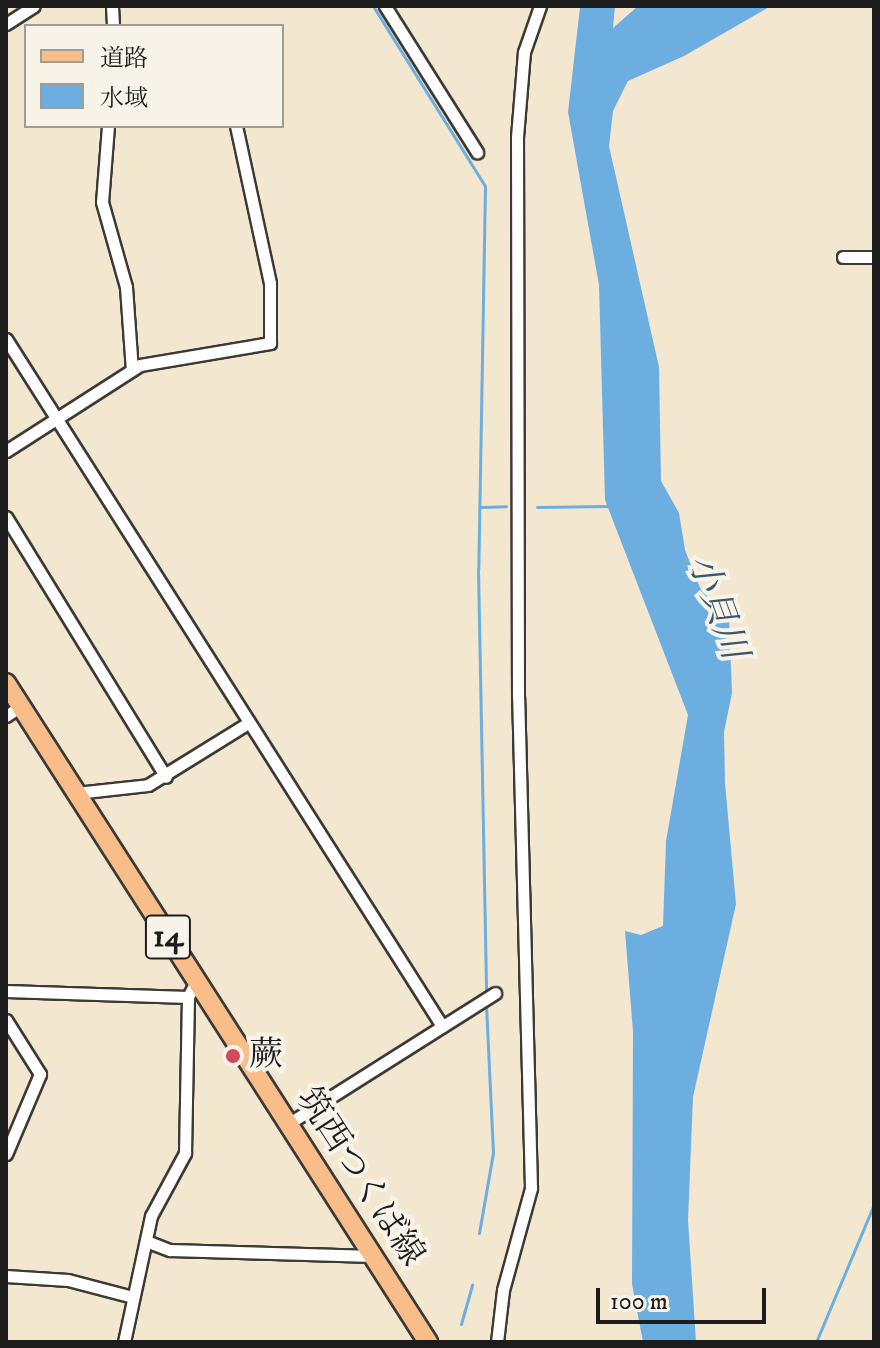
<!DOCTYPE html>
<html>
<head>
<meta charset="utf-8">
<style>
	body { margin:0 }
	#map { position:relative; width:880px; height:1348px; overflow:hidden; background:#f3e7d0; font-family:"IM FELL DW Pica","Noto Serif JP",serif }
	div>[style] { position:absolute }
	.water>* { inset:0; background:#6caee0 }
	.stream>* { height:3px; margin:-1.5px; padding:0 1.5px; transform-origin:1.5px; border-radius:1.5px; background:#6caee0 }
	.roads { filter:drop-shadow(2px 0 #3c3a37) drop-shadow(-2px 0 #3c3a37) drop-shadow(0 2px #3c3a37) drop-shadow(0 -2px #3c3a37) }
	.street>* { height:11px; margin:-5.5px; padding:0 5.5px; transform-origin:5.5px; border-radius:5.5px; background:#fff }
	.primary>* { height:18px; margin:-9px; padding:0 9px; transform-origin:9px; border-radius:9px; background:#f8bd89 }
	.dots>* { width:22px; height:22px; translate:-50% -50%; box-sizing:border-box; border:4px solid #f7f3e8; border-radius:50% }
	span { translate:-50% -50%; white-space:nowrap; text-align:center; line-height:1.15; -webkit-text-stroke:8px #f7f3e8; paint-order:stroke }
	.shield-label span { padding:2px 6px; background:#f7f3e8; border:2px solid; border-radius:6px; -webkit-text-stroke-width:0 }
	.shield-label { font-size:32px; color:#1c1c1c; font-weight:700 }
	.poi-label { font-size:34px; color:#1c1c1c }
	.left { translate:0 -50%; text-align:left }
	.street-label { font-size:34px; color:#1c1c1c }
	.water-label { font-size:36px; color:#3c566a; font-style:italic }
	.frame { position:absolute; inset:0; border:8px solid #1c1c1c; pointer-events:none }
	.legend { position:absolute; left:24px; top:24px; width:260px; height:104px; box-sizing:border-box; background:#f7f3e8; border:2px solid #9f9d96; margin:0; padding:10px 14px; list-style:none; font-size:24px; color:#1c1c1c }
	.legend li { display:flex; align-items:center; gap:16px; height:40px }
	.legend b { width:40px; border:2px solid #9f9d96 }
	.scale { position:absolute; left:596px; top:1288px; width:170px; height:36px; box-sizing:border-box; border:4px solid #1c1c1c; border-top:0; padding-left:10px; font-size:24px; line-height:28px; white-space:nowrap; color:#1c1c1c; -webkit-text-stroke:6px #f7f3e8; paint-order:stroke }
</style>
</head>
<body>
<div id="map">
	<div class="water">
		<div style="clip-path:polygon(615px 6px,613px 28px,638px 6px,771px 6px,684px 56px,628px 81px,613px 111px,609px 146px,659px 367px,661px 481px,679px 513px,685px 550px,701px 590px,729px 618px,732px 693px,724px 732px,725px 783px,736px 904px,693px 1097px,688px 1220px,696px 1342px,643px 1342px,632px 1284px,633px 1032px,625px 931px,641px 935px,663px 926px,666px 841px,688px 715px,605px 500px,599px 285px,568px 112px,580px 7px)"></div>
	</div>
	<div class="stream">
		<div style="left:373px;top:6px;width:212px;rotate:58.1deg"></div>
		<div style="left:485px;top:186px;width:383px;rotate:91deg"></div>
		<div style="left:478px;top:569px;width:425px;rotate:88.9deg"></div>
		<div style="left:481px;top:507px;width:25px;rotate:-2deg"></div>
		<div style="left:537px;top:507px;width:72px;rotate:-0.8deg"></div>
		<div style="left:479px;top:1233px;width:81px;rotate:-80.1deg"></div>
		<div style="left:493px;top:1153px;width:151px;rotate:-92.7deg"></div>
		<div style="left:461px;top:1324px;width:41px;rotate:-74.2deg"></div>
		<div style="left:816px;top:1342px;width:150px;rotate:-67.2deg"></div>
	</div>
	<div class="roads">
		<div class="street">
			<div style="left:112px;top:6px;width:20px;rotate:87deg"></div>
			<div style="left:385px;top:6px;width:173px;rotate:57.8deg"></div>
			<div style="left:6px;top:24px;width:33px;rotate:-33deg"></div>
			<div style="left:108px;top:126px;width:76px;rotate:94.5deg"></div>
			<div style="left:102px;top:202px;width:88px;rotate:74.2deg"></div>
			<div style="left:126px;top:287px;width:83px;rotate:85.9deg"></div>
			<div style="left:843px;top:257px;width:31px"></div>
			<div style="left:6px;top:339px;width:814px;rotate:57.6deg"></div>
			<div style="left:6px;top:451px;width:159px;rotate:-32.7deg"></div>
			<div style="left:140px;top:365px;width:132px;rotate:-9.6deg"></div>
			<div style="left:270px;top:343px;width:60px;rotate:-90deg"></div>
			<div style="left:270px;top:283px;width:161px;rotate:-102.2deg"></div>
			<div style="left:6px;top:517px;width:305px;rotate:58.4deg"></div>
			<div style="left:6px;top:716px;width:18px;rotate:-34deg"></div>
			<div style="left:76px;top:793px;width:72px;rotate:-6.3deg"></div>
			<div style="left:148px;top:785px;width:118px;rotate:-31.8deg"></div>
			<div style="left:6px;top:991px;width:182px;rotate:1.9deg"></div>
			<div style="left:6px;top:1020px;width:64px;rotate:57.8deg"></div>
			<div style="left:40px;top:1074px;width:87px;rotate:113deg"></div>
			<div style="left:288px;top:1124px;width:245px;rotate:-32.3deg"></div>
			<div style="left:146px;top:1241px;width:26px;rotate:21deg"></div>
			<div style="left:170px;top:1250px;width:203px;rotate:1.7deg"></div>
			<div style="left:6px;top:1276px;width:62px;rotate:3.7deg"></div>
			<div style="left:68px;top:1280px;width:67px;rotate:14.7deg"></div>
			<div style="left:124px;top:1342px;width:129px;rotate:-77.9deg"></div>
			<div style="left:151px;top:1216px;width:72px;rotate:-61.6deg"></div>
			<div style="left:185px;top:1153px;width:156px;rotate:-88.9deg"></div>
			<div style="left:188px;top:997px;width:18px;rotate:-63deg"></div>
			<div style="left:497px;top:1342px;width:52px;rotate:-83.4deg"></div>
			<div style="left:503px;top:1290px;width:106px;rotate:-74.6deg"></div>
			<div style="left:531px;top:1188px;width:491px;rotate:-91.5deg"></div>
			<div style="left:518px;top:697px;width:560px;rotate:-90.1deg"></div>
			<div style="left:517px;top:137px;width:85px;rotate:-85.3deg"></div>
			<div style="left:524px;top:52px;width:49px;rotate:-70.8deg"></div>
		</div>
		<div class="primary">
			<div style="left:6px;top:683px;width:783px;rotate:57.37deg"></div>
		</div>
	</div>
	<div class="dots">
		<div style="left:233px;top:1056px;background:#d1495b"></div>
	</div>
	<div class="shield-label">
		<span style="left:168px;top:937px">14</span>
	</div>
	<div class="poi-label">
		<span class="left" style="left:249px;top:1056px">蕨</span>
	</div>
	<div class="street-label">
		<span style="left:360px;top:1177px;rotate:57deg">筑西つくば線</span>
	</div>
	<div class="water-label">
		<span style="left:717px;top:607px;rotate:70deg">小貝川</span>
	</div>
	<div class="frame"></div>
	<ul class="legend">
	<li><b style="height:10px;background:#f8bd89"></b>道路</li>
	<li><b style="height:22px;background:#6caee0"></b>水域</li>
	</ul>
	<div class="scale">100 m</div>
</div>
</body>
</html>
